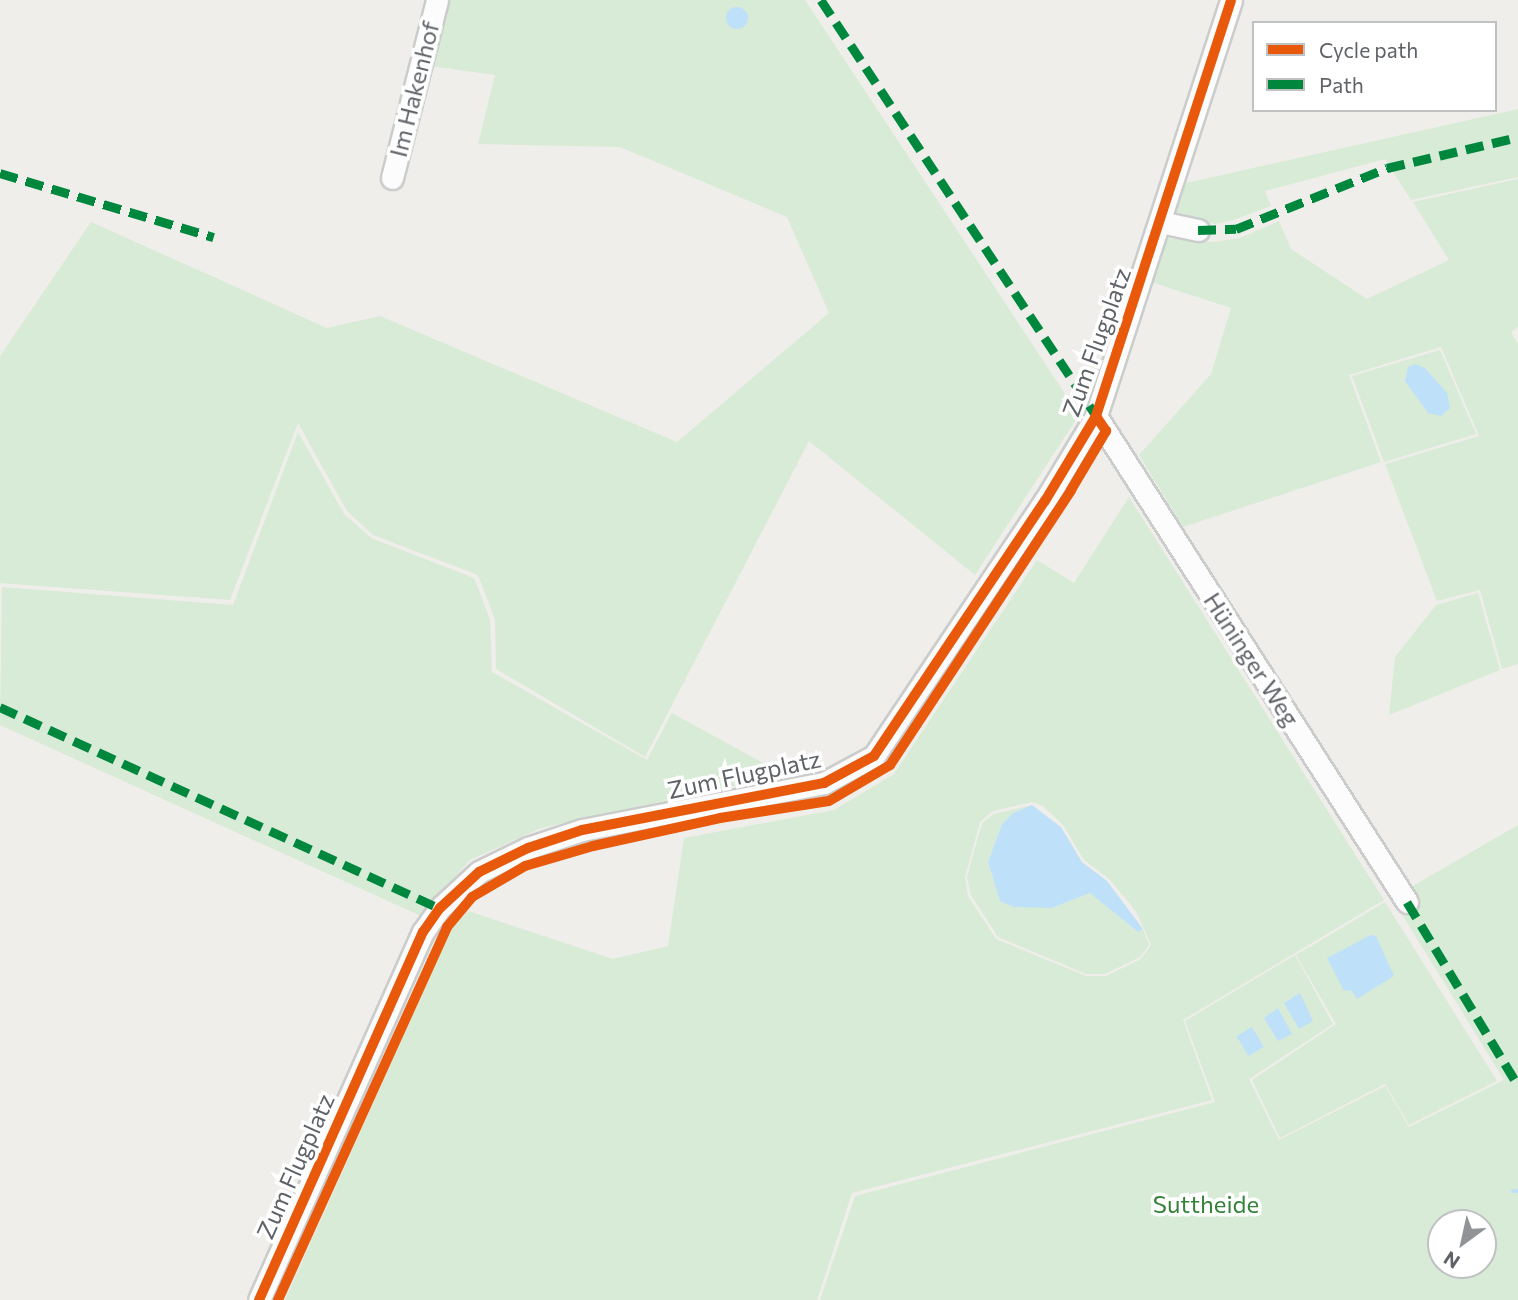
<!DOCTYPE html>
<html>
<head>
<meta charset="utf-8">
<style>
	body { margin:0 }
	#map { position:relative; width:1518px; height:1300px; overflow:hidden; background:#efeeea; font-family:Commissioner,sans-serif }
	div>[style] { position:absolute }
	.green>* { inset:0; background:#d8ebd6 }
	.water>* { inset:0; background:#bfe0f9; transform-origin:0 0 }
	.round { border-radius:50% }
	.stream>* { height:4.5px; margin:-2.25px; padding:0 2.25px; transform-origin:2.25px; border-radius:2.25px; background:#bfe0f9 }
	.roads { filter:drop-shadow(2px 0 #cbcccc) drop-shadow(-2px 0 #cbcccc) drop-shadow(0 2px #cbcccc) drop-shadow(0 -2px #cbcccc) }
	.minor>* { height:21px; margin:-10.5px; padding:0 10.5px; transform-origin:10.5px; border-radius:10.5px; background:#fdfcfc }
	.quiet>* { height:9px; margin-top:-4.5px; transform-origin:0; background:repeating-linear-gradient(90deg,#00873e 0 18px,transparent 0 27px) }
	.cycleway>* { height:10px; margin:-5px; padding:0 5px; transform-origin:5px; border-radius:5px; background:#e8590c }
	span { translate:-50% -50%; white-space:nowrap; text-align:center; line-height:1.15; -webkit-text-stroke:7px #fff; paint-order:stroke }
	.street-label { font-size:24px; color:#5f6368 }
	.park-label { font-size:24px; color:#348238 }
	.legend { position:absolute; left:1252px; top:21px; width:245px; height:91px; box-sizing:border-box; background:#fff; border:2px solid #bfc1c3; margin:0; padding:9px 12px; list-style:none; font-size:21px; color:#5f6368 }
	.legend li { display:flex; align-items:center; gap:14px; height:35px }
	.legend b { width:35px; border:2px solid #bfc1c3 }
	.north { position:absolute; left:1427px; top:1209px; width:70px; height:70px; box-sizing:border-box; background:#fff; border:2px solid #bfc1c3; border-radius:50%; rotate:213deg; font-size:19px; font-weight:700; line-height:28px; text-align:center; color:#5f6368 }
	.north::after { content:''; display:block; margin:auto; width:24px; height:32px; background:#919496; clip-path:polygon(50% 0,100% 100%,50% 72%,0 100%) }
</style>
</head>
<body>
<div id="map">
	<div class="green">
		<div style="clip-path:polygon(448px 0,805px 0,1079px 415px,975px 575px,809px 441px,645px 757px,496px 669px,495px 620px,478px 575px,373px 535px,347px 511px,298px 423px,230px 600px,0 583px,0 356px,91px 222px,327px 328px,380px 316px,677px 442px,829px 313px,787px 217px,620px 147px,478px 144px,495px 75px,430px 66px)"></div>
		<div style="clip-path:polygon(1518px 109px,1518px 177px,1411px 200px,1385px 159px,1265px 191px,1271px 206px,1233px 220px,1215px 224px,1174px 215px,1186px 183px)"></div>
		<div style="clip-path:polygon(1518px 179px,1518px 327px,1511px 332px,1518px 344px,1518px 664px,1502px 669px,1480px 590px,1437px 601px,1385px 464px,1479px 436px,1441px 347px,1349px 375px,1381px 462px,1183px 527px,1139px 455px,1211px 374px,1231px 308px,1151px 282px,1165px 238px,1214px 242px,1240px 238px,1279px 221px,1291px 249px,1367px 299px,1449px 260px,1413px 202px)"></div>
		<div style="clip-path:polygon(1440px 350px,1476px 434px,1384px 462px,1352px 376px)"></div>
		<div style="clip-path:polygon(298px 432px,344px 514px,371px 538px,474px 578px,490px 619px,492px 672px,647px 760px,672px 713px,785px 775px,541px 828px,470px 860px,421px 916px,0 725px,2px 587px,233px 605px)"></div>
		<div style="clip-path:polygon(evenodd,1129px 497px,1384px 900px,1183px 1020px,1212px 1100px,852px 1193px,817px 1300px,285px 1300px,451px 930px,468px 911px,613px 959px,668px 946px,684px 838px,834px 810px,894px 774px,1037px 560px,1074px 583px,1129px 497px,1032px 802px,1043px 806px,1063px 825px,1084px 860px,1109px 879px,1136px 911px,1151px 945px,1141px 959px,1106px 976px,1086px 976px,996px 939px,968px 896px,965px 877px,980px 822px,993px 811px,1032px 802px)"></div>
		<div style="clip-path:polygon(1478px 593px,1500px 670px,1389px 715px,1395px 657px,1436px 605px)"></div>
		<div style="clip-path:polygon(1032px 805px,1013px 813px,1002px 824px,988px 862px,1000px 901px,1052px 908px,1090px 893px,1138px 932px,1143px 929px,1149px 945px,1140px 957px,1105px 974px,1086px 974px,998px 937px,971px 895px,967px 877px,982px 823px,994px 814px)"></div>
		<div style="clip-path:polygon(evenodd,1518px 825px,1518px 1300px,820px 1300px,855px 1196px,1215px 1102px,1185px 1021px,1295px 955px,1333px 1024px,1249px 1079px,1279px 1140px,1385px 1086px,1409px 1127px,1504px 1080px,1392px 898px,1518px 825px,1441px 1223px,1483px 1223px,1483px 1265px,1441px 1265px,1441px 1223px)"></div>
		<div style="clip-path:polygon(1385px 902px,1497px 1081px,1409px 1125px,1385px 1084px,1280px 1138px,1252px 1080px,1336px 1024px,1296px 955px)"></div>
	</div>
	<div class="water">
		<div class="round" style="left:726px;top:7px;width:22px;height:22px"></div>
		<div style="clip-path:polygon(1415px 364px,1425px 368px,1447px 393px,1450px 408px,1441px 416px,1428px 413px,1405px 381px,1408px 367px)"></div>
		<div style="clip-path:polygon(1032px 805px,1061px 827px,1082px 862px,1107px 881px,1143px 929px,1138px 932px,1090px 893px,1052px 908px,1013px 907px,1000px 901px,988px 862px,1002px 824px,1013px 813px)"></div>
		<div style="clip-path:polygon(1371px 935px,1376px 936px,1394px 976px,1357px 999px,1351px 990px,1344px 991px,1327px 958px)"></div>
		<div style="clip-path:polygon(1300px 993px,1313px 1021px,1299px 1029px,1284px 1003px)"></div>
		<div style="clip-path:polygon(1278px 1008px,1292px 1034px,1278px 1041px,1264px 1018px)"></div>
		<div style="left:1252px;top:1027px;width:23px;height:18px;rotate:59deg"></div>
	</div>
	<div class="stream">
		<div style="left:1513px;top:1191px;width:5px"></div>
	</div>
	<div class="roads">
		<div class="minor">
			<div style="left:392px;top:178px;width:184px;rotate:-75.8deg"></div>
			<div style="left:1160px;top:222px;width:39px;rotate:12deg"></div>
			<div style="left:1096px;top:416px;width:577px;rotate:57.38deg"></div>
			<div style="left:259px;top:1300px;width:403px;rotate:-66deg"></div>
			<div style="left:423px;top:932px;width:29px;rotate:-55deg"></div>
			<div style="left:440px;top:908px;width:53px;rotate:-42.7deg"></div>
			<div style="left:479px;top:872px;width:55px;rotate:-26.1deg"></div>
			<div style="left:528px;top:848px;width:57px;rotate:-18.4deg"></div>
			<div style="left:582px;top:830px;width:247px;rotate:-11deg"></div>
			<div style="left:824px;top:783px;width:57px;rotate:-28.4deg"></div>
			<div style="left:874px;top:756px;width:307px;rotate:-56.2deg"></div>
			<div style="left:1045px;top:501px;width:99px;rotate:-59deg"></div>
			<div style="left:1096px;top:416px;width:437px;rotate:-72deg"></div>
		</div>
	</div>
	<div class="quiet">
		<div style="left:821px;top:0;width:499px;rotate:56.5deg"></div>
		<div style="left:0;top:173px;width:223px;rotate:16.7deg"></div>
		<div style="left:1198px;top:230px;width:38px;rotate:-2deg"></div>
		<div style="left:1236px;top:229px;width:163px;rotate:-22deg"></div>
		<div style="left:1387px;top:168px;width:135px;rotate:-13.3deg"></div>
		<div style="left:0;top:707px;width:484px;rotate:24.6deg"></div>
		<div style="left:1407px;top:902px;width:214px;rotate:58.8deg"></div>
	</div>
	<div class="cycleway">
		<div style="left:259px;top:1300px;width:403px;rotate:-66deg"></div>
		<div style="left:423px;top:932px;width:29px;rotate:-55deg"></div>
		<div style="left:440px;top:908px;width:53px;rotate:-42.7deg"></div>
		<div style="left:479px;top:872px;width:55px;rotate:-26.1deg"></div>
		<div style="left:528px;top:848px;width:57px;rotate:-18.4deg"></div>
		<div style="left:582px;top:830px;width:247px;rotate:-11deg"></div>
		<div style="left:824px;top:783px;width:57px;rotate:-28.4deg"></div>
		<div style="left:874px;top:756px;width:307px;rotate:-56.2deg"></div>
		<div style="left:1045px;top:501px;width:99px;rotate:-59deg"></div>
		<div style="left:1096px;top:416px;width:437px;rotate:-72deg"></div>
		<div style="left:278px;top:1300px;width:409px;rotate:-65.6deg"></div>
		<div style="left:447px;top:927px;width:39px;rotate:-50deg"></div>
		<div style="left:472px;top:897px;width:61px;rotate:-30.3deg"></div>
		<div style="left:525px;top:866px;width:71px;rotate:-16.4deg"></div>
		<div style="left:593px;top:846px;width:130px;rotate:-12.4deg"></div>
		<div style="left:720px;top:818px;width:110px;rotate:-8.9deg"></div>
		<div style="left:829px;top:801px;width:71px;rotate:-30.5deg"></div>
		<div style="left:890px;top:765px;width:329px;rotate:-56.6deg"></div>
		<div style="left:1071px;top:490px;width:69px;rotate:-59.3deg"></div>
		<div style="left:1106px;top:431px;width:18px;rotate:-124deg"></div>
	</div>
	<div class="street-label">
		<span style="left:414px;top:89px;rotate:-76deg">Im Hakenhof</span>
		<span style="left:1096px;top:342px;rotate:-70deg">Zum Flugplatz</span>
		<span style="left:1252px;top:659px;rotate:57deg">Hüninger Weg</span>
		<span style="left:744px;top:774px;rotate:-12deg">Zum Flugplatz</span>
		<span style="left:295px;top:1166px;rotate:-66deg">Zum Flugplatz</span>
	</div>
	<div class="park-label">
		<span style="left:1206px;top:1204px">Suttheide</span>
	</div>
	<ul class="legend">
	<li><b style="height:9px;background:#e8590c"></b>Cycle path</li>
	<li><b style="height:9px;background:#00873e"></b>Path</li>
	</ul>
	<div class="north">N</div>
</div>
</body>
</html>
